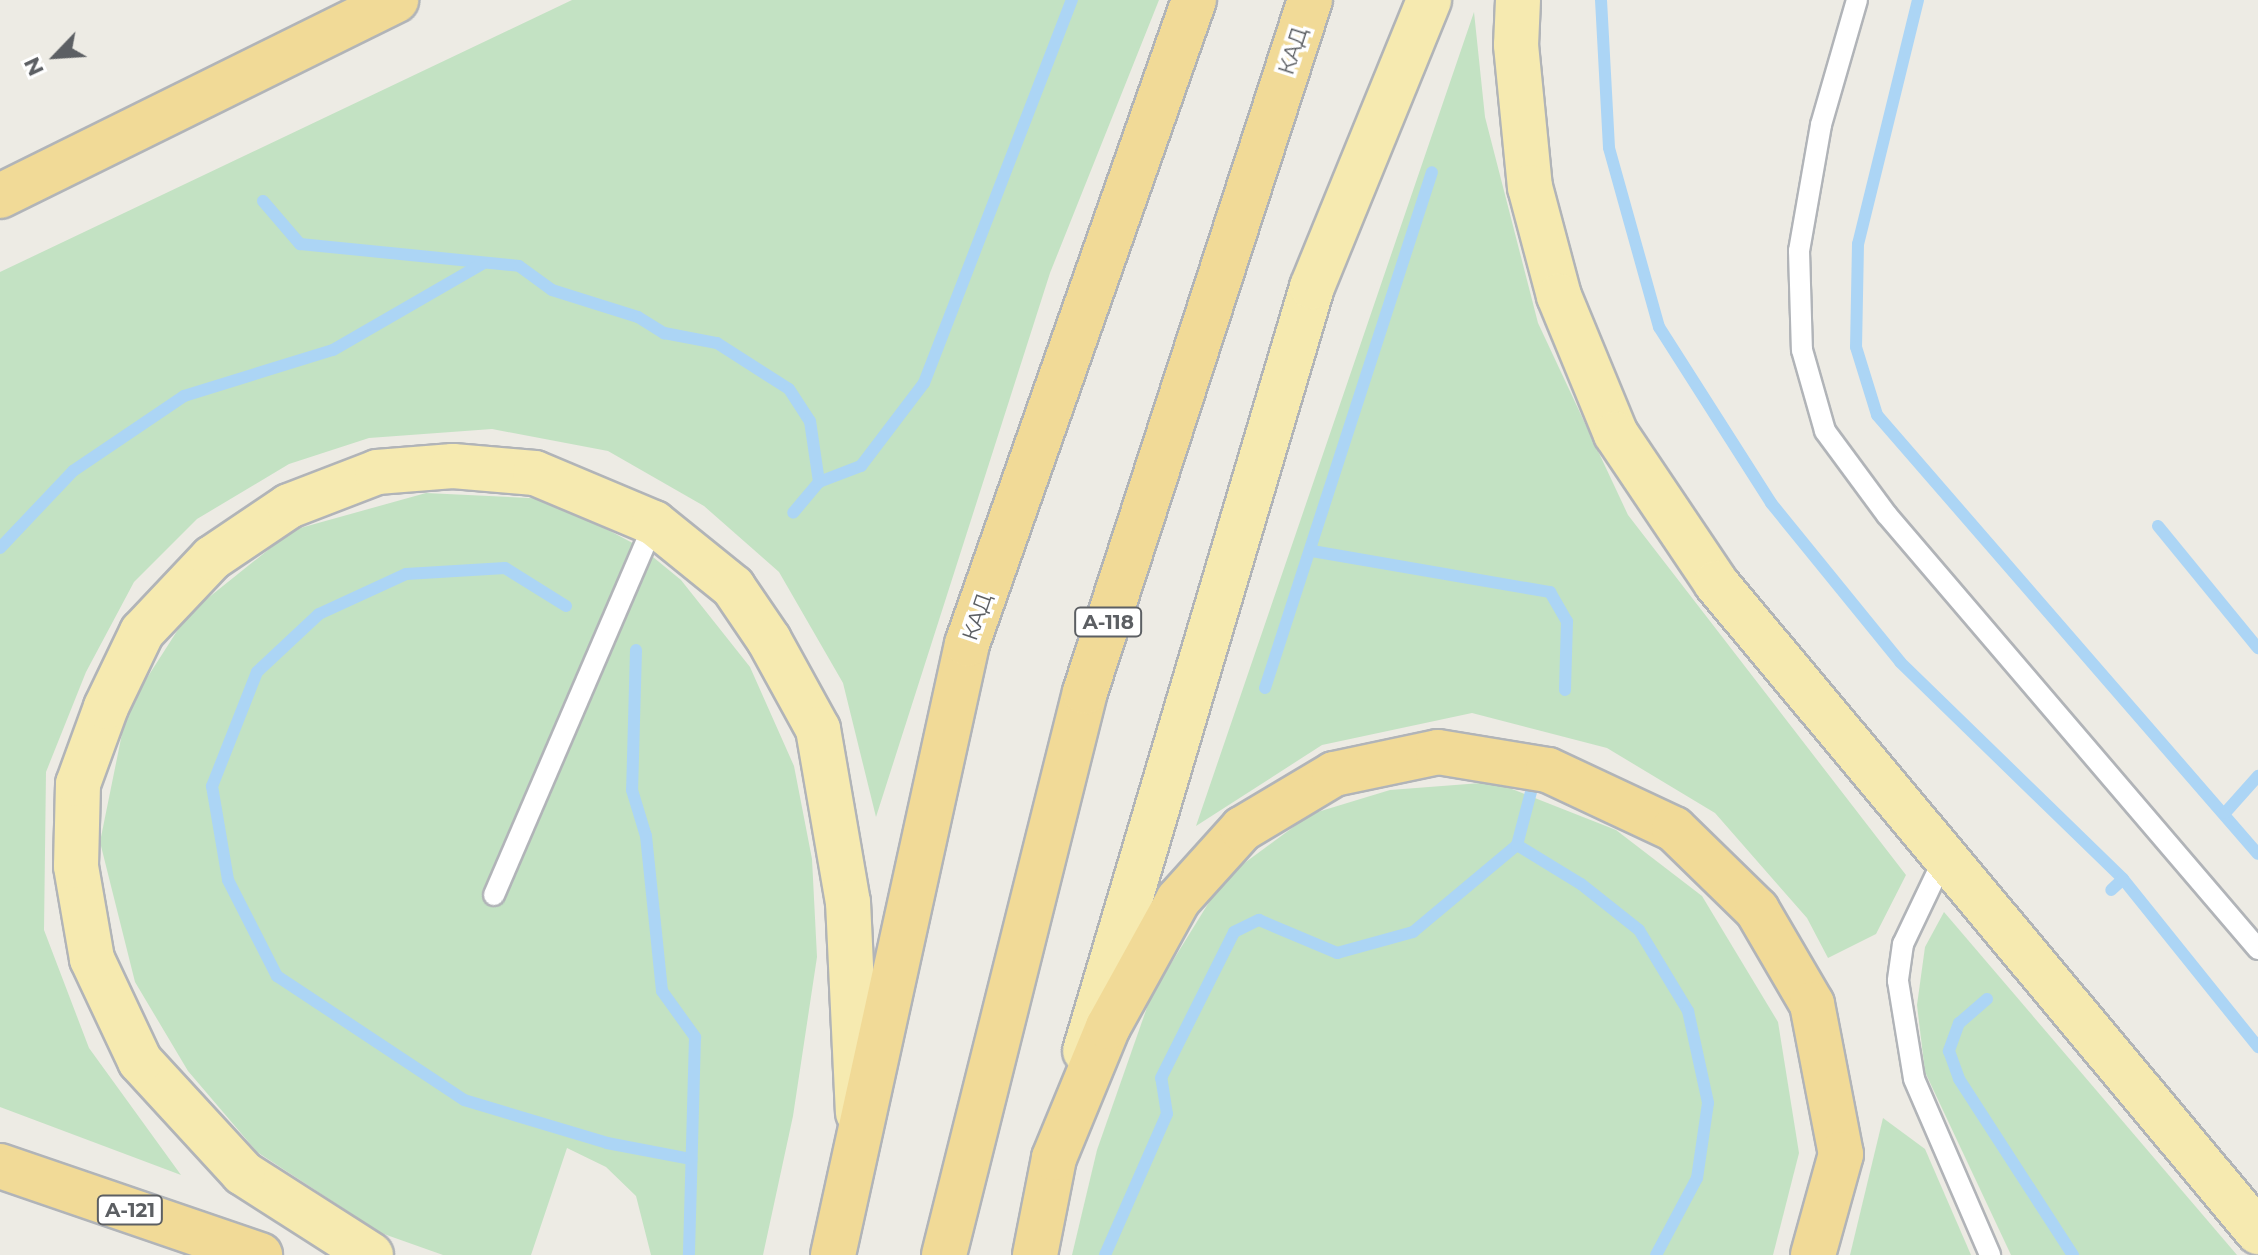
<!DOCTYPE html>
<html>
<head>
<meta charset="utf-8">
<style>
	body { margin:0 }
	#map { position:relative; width:2258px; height:1255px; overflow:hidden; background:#edebe4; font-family:Montserrat,sans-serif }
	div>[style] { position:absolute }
	.green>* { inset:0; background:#c3e2c3 }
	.stream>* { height:12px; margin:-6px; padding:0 6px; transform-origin:6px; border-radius:6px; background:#acd5f5 }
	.roads { filter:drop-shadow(2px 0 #b1b4b8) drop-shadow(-2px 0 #b1b4b8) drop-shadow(0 2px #b1b4b8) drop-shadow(0 -2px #b1b4b8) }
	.lane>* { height:20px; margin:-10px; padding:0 10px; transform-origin:10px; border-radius:10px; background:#fff }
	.primary>* { height:44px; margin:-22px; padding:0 22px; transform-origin:22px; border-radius:22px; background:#f6eab0 }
	.highway>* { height:44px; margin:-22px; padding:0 22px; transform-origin:22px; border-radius:22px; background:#f1da97 }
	span { translate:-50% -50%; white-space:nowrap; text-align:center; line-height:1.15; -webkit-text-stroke:7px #fff; paint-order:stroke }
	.shield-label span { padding:2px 6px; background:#fff; border:2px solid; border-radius:6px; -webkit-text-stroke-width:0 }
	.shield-label { font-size:20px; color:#5c5f63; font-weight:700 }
	.street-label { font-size:22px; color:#5c5f63 }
	.north { position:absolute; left:16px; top:16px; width:80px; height:80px; -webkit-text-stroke:6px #fff; paint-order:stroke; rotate:245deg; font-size:22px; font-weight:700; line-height:32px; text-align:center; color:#5c5f63 }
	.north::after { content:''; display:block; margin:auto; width:28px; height:36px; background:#5c5f63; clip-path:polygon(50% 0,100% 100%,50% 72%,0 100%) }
</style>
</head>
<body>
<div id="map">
	<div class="green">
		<div style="clip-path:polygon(572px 0,1159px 0,1050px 273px,876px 817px,843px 683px,779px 572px,704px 506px,608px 451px,492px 429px,369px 438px,289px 464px,197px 519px,134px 582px,86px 672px,46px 772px,44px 930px,89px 1048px,181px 1175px,0 1107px,0 272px)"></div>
		<div style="clip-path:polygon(1474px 12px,1485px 117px,1538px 323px,1628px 515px,1906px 875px,1876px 934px,1828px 958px,1807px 918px,1715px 813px,1607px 748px,1472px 713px,1322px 745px,1196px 826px)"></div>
		<div style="clip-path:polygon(426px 493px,550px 499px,642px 548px,681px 580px,750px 667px,794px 766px,812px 859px,817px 957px,793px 1116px,763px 1255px,651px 1255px,636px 1196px,606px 1167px,567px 1148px,531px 1255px,443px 1255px,381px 1233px,257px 1152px,188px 1071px,135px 982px,100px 842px,127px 709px,188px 614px,293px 530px)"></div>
		<div style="clip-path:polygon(1494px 782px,1616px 830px,1702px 896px,1778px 1022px,1799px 1153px,1773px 1255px,1072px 1255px,1097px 1150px,1151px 996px,1224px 878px,1311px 814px,1390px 790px)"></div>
		<div style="clip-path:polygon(1944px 912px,2237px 1255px,2011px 1255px,1925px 1072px,1917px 1005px,1925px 947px)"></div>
		<div style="clip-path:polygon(1883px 1118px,1925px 1149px,1971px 1255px,1850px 1255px)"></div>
	</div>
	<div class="stream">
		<div style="left:1601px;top:0;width:148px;rotate:86.9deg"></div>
		<div style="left:1609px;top:148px;width:186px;rotate:74.4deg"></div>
		<div style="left:1659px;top:327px;width:209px;rotate:57.5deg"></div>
		<div style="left:1771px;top:503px;width:205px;rotate:50.9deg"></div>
		<div style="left:1900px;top:662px;width:311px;rotate:44.2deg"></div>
		<div style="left:2123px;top:879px;width:16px;rotate:137deg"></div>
		<div style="left:1918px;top:0;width:251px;rotate:103.8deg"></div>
		<div style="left:1858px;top:244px;width:103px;rotate:91.1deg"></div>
		<div style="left:1856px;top:347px;width:71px;rotate:72.8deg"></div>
		<div style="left:1877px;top:415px;width:581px;rotate:49.05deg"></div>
		<div style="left:263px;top:201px;width:57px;rotate:49.3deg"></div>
		<div style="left:300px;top:244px;width:220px;rotate:5.7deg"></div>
		<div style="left:519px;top:266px;width:41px;rotate:36deg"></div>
		<div style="left:552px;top:290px;width:90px;rotate:17.4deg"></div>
		<div style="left:638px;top:317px;width:31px;rotate:32deg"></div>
		<div style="left:664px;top:333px;width:54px;rotate:10.7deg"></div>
		<div style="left:717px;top:343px;width:85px;rotate:32.6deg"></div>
		<div style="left:789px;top:389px;width:38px;rotate:57deg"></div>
		<div style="left:810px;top:421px;width:62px;rotate:81.6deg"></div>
		<div style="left:819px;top:482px;width:40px;rotate:130deg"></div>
		<div style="left:819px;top:482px;width:45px;rotate:-20.9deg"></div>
		<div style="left:861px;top:466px;width:104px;rotate:-52.8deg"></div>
		<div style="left:924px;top:383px;width:411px;rotate:-68.9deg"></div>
		<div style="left:2158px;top:526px;width:158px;rotate:50.7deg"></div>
		<div style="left:0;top:548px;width:106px;rotate:-46.5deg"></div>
		<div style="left:73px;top:471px;width:134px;rotate:-34deg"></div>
		<div style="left:184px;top:396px;width:156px;rotate:-17.2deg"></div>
		<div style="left:333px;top:350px;width:172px;rotate:-30deg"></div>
		<div style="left:1312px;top:551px;width:242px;rotate:9.8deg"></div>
		<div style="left:1550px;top:592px;width:34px;rotate:60deg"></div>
		<div style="left:1567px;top:621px;width:69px;rotate:91.7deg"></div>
		<div style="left:566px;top:606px;width:72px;rotate:-148.1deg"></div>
		<div style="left:505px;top:568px;width:99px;rotate:176.5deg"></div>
		<div style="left:406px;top:574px;width:96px;rotate:155.3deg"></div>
		<div style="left:319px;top:614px;width:85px;rotate:136.9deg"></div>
		<div style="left:257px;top:672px;width:123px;rotate:111.5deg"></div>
		<div style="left:212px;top:786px;width:95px;rotate:80.3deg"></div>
		<div style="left:228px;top:880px;width:108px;rotate:63deg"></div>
		<div style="left:277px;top:976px;width:224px;rotate:33.5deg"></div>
		<div style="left:464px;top:1100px;width:149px;rotate:16.7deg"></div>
		<div style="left:607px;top:1143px;width:86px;rotate:10.8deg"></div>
		<div style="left:636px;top:650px;width:140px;rotate:91.6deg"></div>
		<div style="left:632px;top:790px;width:48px;rotate:73.1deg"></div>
		<div style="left:646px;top:836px;width:156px;rotate:84.1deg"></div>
		<div style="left:662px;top:991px;width:57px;rotate:54.3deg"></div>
		<div style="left:695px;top:1037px;width:218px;rotate:91.6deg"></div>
		<div style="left:1265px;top:688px;width:542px;rotate:-72.07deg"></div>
		<div style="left:2225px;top:813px;width:50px;rotate:-48.3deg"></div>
		<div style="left:1517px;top:845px;width:75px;rotate:31.4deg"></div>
		<div style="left:1581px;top:884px;width:74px;rotate:38.4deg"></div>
		<div style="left:1639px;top:930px;width:95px;rotate:58.8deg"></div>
		<div style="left:1688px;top:1011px;width:94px;rotate:77.7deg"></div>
		<div style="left:1708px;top:1103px;width:76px;rotate:98.3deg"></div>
		<div style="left:1697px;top:1178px;width:87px;rotate:118deg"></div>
		<div style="left:2123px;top:879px;width:216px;rotate:51.2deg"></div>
		<div style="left:1987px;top:999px;width:37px;rotate:139deg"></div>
		<div style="left:1959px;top:1023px;width:30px;rotate:110deg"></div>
		<div style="left:1949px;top:1051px;width:30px;rotate:70deg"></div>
		<div style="left:1959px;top:1079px;width:210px;rotate:57.1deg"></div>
		<div style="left:1105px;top:1255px;width:154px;rotate:-66.3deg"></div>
		<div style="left:1167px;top:1114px;width:36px;rotate:-99deg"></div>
		<div style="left:1161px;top:1078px;width:163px;rotate:-63.4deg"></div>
		<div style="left:1234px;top:932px;width:28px;rotate:-26deg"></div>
		<div style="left:1259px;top:920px;width:85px;rotate:22.9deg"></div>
		<div style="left:1337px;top:953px;width:79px;rotate:-15.4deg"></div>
		<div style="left:1413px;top:932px;width:136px;rotate:-39.9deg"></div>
		<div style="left:1517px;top:845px;width:55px;rotate:-75.2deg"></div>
	</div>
	<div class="roads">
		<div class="lane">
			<div style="left:1857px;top:0;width:130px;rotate:106.1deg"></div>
			<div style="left:1821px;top:125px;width:128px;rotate:99.9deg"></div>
			<div style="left:1799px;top:251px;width:99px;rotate:88.3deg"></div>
			<div style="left:1802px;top:350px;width:84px;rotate:74.1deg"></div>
			<div style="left:1825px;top:431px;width:104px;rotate:53.6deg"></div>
			<div style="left:1887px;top:515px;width:571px;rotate:49.47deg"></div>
			<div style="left:1946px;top:854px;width:100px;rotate:115.5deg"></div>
			<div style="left:1903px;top:944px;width:37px;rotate:98deg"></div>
			<div style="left:1898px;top:981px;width:99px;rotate:80.7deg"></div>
			<div style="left:1914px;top:1079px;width:192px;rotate:66.6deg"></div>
			<div style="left:494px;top:895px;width:405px;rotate:-66.7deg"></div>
		</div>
		<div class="primary">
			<div style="left:1518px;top:0;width:45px;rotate:92.5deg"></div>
			<div style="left:1516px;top:45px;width:143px;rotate:84.4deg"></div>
			<div style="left:1530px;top:187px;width:113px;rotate:75.1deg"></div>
			<div style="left:1559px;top:296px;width:149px;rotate:67.6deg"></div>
			<div style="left:1616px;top:434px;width:179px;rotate:56.1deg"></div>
			<div style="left:1716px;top:583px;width:846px;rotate:50.13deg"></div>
			<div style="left:1085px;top:1051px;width:797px;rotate:-73.45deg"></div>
			<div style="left:1312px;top:287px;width:310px;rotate:-67.8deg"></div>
			<div style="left:371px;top:1255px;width:152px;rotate:-147.4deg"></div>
			<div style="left:243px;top:1173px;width:152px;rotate:-132.6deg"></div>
			<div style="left:140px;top:1061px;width:113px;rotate:-115.2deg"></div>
			<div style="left:92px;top:959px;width:94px;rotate:-99.8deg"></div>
			<div style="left:76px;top:866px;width:82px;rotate:-88.6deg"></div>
			<div style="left:78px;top:784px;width:82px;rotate:-70deg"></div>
			<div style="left:106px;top:707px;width:83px;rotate:-64.4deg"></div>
			<div style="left:142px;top:632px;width:102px;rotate:-46.6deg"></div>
			<div style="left:212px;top:558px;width:93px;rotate:-34deg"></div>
			<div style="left:289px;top:506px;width:94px;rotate:-21.1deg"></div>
			<div style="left:377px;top:472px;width:76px;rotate:-4.5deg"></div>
			<div style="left:453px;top:466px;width:82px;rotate:4.9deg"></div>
			<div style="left:535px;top:473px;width:129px;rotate:22.8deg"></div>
			<div style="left:654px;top:523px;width:102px;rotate:39deg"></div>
			<div style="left:733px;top:587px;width:64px;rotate:55.8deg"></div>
			<div style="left:769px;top:640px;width:102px;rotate:61.2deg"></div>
			<div style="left:818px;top:729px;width:176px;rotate:80.2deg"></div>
			<div style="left:848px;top:902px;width:211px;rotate:87.3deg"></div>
		</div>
		<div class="highway">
			<div style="left:0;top:196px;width:442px;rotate:-26.3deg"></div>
			<div style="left:0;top:1166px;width:275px;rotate:18.9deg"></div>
			<div style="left:833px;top:1255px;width:626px;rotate:-77.63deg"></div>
			<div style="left:967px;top:644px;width:683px;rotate:-70.58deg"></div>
			<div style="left:944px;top:1255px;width:580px;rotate:-75.94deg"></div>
			<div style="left:1085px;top:692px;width:728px;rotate:-71.99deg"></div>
			<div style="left:1035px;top:1255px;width:99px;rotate:-78.9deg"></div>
			<div style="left:1054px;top:1158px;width:142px;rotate:-67.6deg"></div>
			<div style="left:1108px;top:1027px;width:145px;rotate:-61.1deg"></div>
			<div style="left:1178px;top:900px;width:96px;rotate:-48deg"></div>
			<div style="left:1242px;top:829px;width:107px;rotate:-30.9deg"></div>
			<div style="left:1334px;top:774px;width:106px;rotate:-11.9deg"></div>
			<div style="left:1438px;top:752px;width:111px;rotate:9.3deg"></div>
			<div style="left:1548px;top:770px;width:139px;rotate:25.1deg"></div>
			<div style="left:1674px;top:829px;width:116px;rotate:44.3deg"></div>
			<div style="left:1757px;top:910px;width:109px;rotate:59.7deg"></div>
			<div style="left:1812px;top:1004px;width:153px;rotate:79.1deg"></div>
			<div style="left:1841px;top:1154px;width:105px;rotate:105.5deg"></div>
		</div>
	</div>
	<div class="shield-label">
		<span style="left:1108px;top:622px">А-118</span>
		<span style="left:130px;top:1210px">А-121</span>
	</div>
	<div class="street-label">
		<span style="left:1293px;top:51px;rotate:-72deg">КАД</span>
		<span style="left:977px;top:617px;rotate:-71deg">КАД</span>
	</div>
	<div class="north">N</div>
</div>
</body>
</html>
